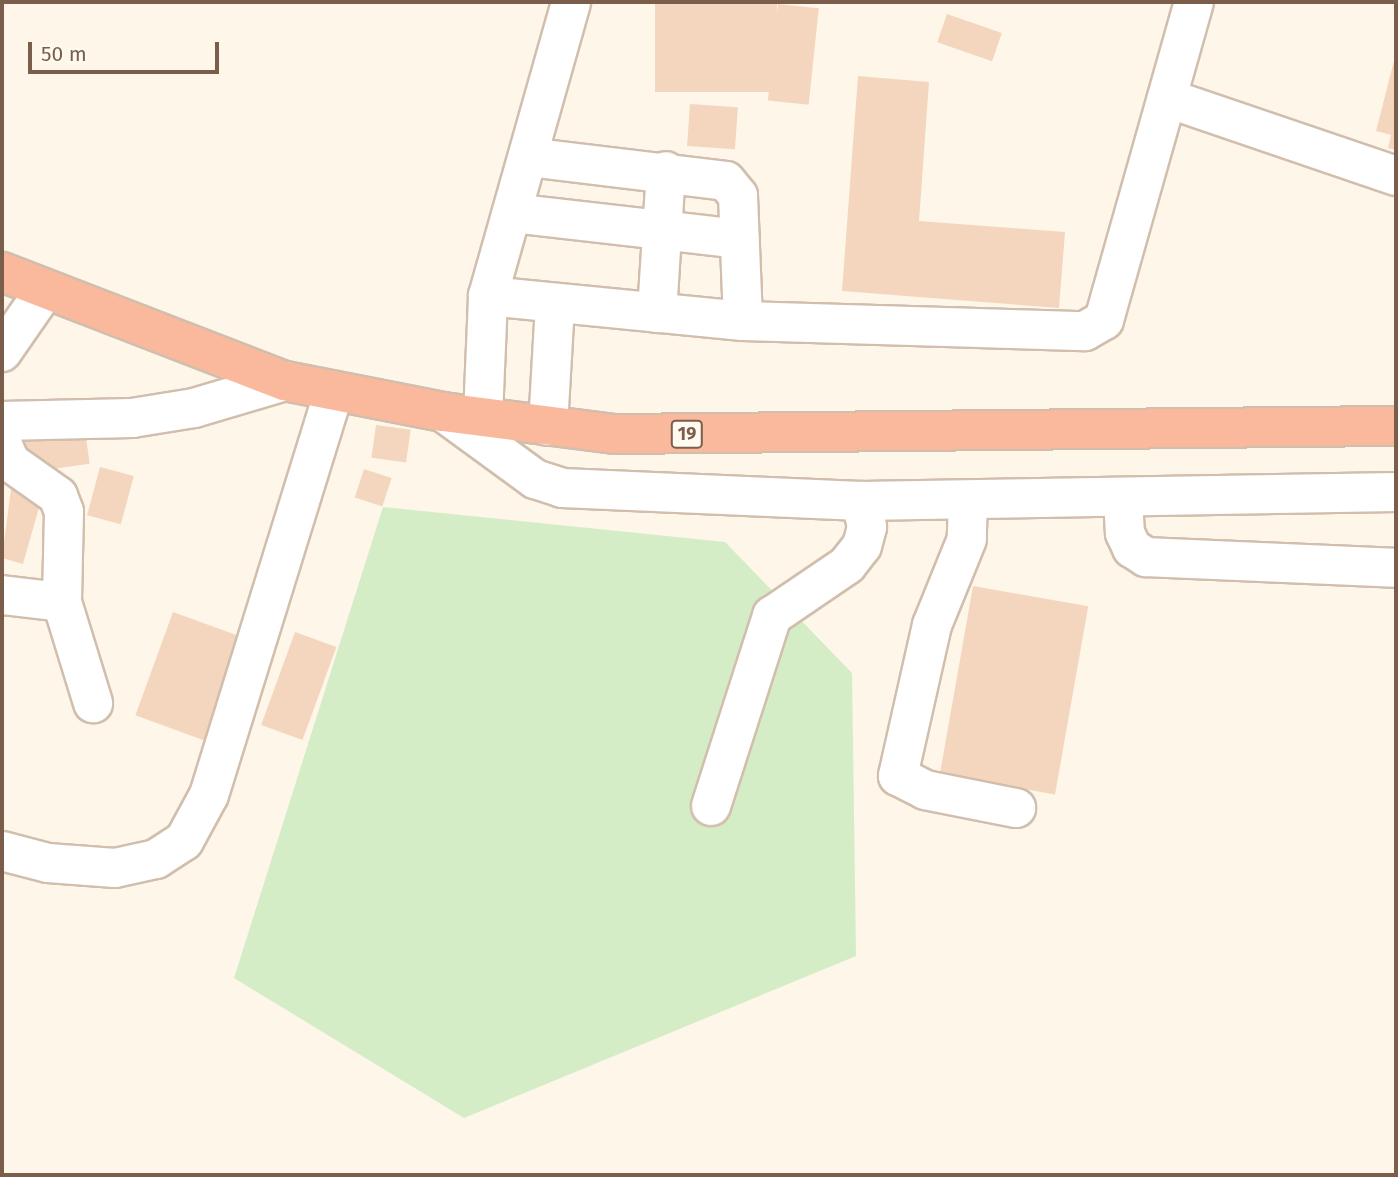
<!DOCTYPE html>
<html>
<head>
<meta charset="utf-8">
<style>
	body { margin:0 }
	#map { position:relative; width:1398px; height:1177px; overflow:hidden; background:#fdf6e9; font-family:"Fira Sans",sans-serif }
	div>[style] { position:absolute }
	.green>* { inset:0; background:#d4edc6 }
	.building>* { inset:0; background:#f4d6bf; transform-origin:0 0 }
	.roads { filter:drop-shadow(2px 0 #d1bead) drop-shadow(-2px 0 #d1bead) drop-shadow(0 2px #d1bead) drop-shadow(0 -2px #d1bead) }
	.minor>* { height:38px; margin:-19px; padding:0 19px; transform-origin:19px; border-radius:19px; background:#fff }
	.highway>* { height:38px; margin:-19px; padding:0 19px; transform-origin:19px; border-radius:19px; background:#fab89d }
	span { translate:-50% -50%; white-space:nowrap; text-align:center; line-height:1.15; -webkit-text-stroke:6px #fffaf0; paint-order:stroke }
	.shield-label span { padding:2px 5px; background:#fffaf0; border:2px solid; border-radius:5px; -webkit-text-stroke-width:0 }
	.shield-label { font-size:18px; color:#7a5d4a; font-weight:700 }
	.frame { position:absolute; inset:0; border:4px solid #7a5d4a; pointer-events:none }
	.scale { position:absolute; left:28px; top:42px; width:191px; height:32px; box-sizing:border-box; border:4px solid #7a5d4a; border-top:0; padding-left:9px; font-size:21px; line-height:24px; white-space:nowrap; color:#7a5d4a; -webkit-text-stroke:5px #fffaf0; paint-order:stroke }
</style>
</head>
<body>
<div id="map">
	<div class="green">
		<div style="clip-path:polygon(383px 507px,725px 542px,852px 673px,856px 956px,464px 1118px,234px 978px)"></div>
	</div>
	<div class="building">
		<div style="left:655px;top:2px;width:122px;height:90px"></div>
		<div style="left:778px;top:4px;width:41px;height:97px;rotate:6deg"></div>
		<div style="left:947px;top:14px;width:58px;height:30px;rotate:19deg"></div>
		<div style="clip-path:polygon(1395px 57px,1396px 57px,1396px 150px,1388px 148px,1391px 135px,1376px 131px)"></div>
		<div style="clip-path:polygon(858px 76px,929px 82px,919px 221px,1065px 232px,1059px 308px,842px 291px)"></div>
		<div style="left:690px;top:104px;width:48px;height:42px;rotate:4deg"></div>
		<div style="left:376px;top:425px;width:35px;height:33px;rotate:8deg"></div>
		<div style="left:85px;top:430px;width:34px;height:67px;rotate:82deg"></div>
		<div style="left:100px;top:467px;width:35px;height:50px;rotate:15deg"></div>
		<div style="left:364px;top:469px;width:29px;height:30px;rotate:18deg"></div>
		<div style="clip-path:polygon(11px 489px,42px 497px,23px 564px,2px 558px)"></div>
		<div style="left:973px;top:586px;width:117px;height:191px;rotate:10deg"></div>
		<div style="left:173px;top:612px;width:74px;height:110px;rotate:20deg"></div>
		<div style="left:295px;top:632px;width:44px;height:99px;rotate:20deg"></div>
	</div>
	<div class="roads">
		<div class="minor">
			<div style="left:1167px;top:98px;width:242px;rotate:18.8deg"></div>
			<div style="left:528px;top:157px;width:199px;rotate:6.9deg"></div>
			<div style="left:726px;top:181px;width:19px;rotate:51deg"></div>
			<div style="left:738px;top:196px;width:125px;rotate:87.7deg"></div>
			<div style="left:512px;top:213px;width:229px;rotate:6.5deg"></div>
			<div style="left:488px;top:296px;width:305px;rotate:-74.2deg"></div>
			<div style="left:657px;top:313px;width:142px;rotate:-86.4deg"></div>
			<div style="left:2px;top:352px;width:72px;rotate:-55.2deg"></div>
			<div style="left:443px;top:412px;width:114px;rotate:36.1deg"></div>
			<div style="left:535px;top:479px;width:28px;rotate:18deg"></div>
			<div style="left:562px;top:488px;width:299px;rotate:2.5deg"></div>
			<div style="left:861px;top:501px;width:535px;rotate:-0.96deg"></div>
			<div style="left:483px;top:417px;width:121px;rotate:-87.6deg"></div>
			<div style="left:488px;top:296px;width:256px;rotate:5.6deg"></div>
			<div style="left:743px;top:321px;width:342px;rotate:1.7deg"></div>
			<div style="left:1085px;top:331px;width:22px;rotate:-30deg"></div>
			<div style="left:1104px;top:320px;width:330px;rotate:-74.2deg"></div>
			<div style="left:2px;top:421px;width:130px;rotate:-1.3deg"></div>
			<div style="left:132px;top:418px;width:63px;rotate:-9.2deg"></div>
			<div style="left:194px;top:408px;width:95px;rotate:-16.5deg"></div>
			<div style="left:548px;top:426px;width:122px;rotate:-86.7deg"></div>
			<div style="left:2px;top:443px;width:21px;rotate:67deg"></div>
			<div style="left:10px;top:462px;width:59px;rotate:35.3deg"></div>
			<div style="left:58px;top:496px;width:17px;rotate:69deg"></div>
			<div style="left:64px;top:512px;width:90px;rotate:91.3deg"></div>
			<div style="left:62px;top:602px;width:106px;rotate:72.9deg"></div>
			<div style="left:1123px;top:497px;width:36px;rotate:87deg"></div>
			<div style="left:1125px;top:533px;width:17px;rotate:65deg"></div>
			<div style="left:1132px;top:548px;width:17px;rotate:33deg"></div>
			<div style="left:1146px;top:557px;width:250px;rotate:2.5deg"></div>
			<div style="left:968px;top:501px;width:38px;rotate:92deg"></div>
			<div style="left:967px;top:539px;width:93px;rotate:112.1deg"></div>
			<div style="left:932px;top:625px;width:155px;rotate:102.7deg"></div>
			<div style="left:898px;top:776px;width:30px;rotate:27deg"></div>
			<div style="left:925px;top:790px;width:93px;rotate:11.2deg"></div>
			<div style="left:2px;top:595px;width:60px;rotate:6.7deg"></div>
			<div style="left:711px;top:806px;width:200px;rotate:-72.2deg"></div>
			<div style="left:772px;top:616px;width:91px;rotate:-34.2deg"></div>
			<div style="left:847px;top:565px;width:24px;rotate:-52deg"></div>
			<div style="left:862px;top:546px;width:20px;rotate:-75deg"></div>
			<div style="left:867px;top:527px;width:27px;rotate:-103deg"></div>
			<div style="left:2px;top:851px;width:48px;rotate:14.6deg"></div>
			<div style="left:48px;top:863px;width:67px;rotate:4.3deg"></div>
			<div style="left:115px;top:868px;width:42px;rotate:-12.4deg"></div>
			<div style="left:156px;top:859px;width:33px;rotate:-33deg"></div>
			<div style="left:184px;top:841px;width:52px;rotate:-61.5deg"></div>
			<div style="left:209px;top:795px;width:423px;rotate:-72.8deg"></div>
		</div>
		<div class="highway">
			<div style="left:2px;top:272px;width:303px;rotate:21.1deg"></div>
			<div style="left:285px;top:381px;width:161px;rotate:11.1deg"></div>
			<div style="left:443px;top:412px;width:173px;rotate:7.3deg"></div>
			<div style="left:615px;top:434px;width:781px;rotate:-0.59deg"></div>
		</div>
	</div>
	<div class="shield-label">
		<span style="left:687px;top:434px">19</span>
	</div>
	<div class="frame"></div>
	<div class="scale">50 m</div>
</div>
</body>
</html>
